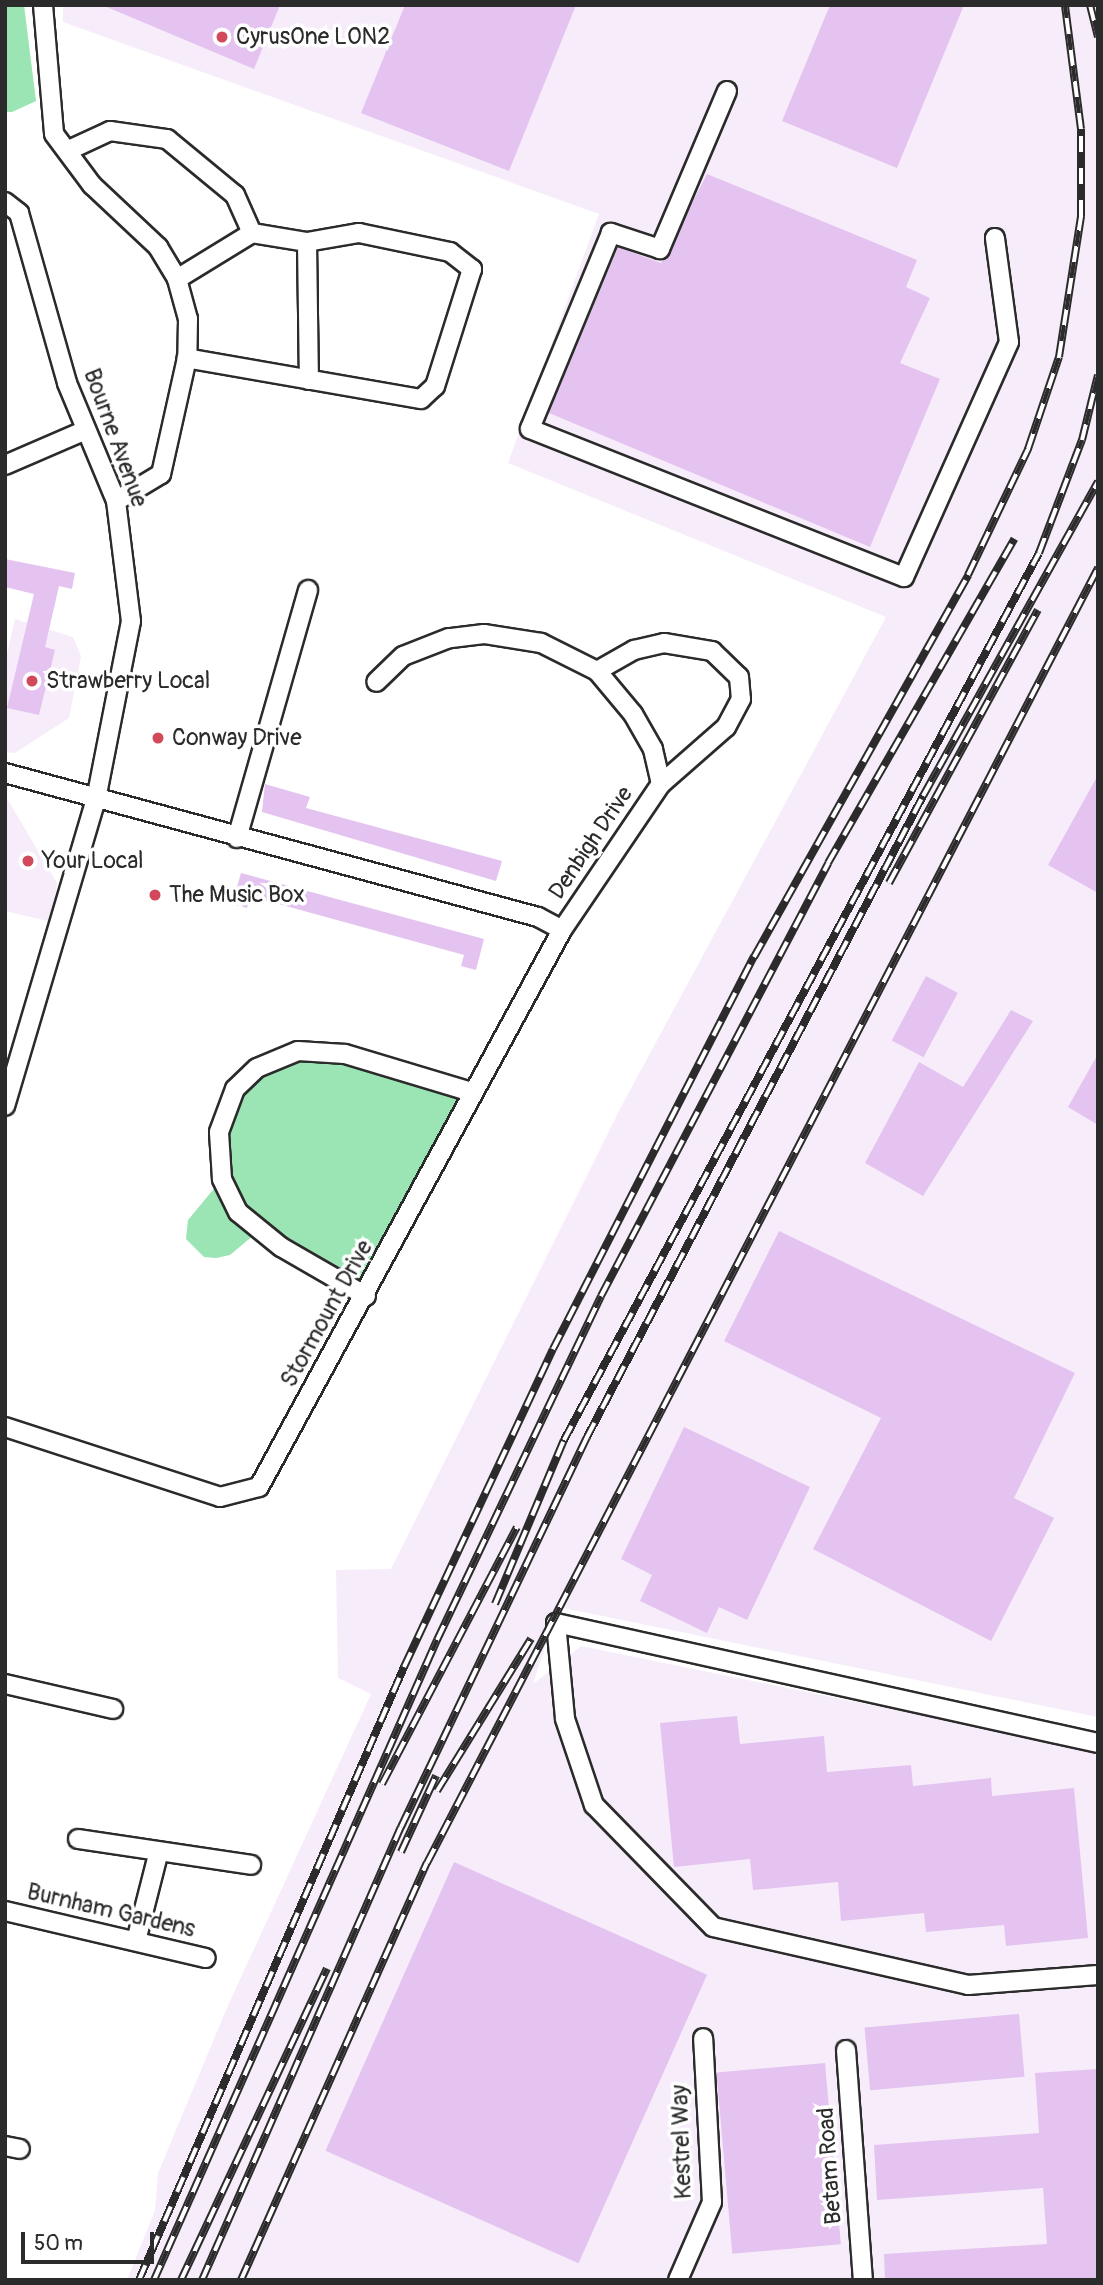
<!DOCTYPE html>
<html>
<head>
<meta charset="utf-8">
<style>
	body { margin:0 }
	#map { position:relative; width:1103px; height:2285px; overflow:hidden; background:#fff; font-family:Pangolin,sans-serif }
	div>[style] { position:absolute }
	.built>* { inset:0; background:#f7edfa }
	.green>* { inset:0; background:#9be4b4 }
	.building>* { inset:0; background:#e4c3f0; transform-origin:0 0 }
	.roads { filter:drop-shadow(2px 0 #2b2b2b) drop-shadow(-2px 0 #2b2b2b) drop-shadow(0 2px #2b2b2b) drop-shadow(0 -2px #2b2b2b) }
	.minor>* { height:18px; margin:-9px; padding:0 9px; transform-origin:9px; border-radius:9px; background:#fff }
	.rail>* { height:8px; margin-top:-4px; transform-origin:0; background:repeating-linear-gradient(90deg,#fff 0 16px,#2b2b2b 0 32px); box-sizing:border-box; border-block:2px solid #2b2b2b }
	.dots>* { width:19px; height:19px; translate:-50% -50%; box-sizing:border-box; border:4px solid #fff; border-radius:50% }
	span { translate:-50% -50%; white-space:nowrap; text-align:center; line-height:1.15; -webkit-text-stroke:7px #fff; paint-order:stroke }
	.poi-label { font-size:23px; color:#2b2b2b }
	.left { translate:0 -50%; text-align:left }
	.street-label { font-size:23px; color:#2b2b2b }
	.frame { position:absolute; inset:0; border:7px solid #2b2b2b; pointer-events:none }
	.scale { position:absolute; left:21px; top:2232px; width:133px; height:32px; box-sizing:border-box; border:4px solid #2b2b2b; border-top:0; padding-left:9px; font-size:21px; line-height:24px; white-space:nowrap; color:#2b2b2b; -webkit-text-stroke:5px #fff; paint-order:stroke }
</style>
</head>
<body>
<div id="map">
	<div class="built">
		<div style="clip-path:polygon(63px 5px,1098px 5px,1098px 1717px,558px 1607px,533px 1684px,581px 1646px,1092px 1750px,1098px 1760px,1098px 2280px,127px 2280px,155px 2210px,158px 2173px,226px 2010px,371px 1694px,338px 1678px,336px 1570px,391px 1569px,622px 1105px,886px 617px,508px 463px,599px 214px,63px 22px)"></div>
		<div style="clip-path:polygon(15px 619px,73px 637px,81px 656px,69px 718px,15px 753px,5px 752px,5px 662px)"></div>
		<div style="clip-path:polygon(5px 795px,57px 883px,52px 922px,5px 911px)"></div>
	</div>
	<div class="green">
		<div style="clip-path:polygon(5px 5px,24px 5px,36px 101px,12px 112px,5px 112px)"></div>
		<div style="clip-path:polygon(298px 1051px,472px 1092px,366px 1296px,260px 1230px,230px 1255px,216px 1258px,204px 1257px,186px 1239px,188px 1220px,222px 1179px,219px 1132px,235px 1089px)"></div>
	</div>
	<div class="building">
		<div style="clip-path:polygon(102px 5px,280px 5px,254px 69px)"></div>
		<div style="clip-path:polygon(405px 5px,576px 5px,509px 171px,361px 113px)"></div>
		<div style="clip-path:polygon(830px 5px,964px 5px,897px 168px,782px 121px)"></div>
		<div style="clip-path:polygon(707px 174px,917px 260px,906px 287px,930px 298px,900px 363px,940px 379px,870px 547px,549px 413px,618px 247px,661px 263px)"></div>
		<div style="clip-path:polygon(5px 559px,75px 573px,72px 589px,59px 586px,45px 647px,55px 650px,39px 715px,7px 708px,34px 594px,5px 587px)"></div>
		<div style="clip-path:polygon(1098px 775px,1098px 893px,1048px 865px)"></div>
		<div style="clip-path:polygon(265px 784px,310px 797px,306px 808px,502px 861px,496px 881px,262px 812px)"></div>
		<div style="clip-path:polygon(241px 873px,484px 939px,476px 970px,461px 966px,464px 955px,275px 903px,250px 897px,247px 908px,232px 904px)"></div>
		<div style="left:926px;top:976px;width:36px;height:73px;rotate:28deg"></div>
		<div style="clip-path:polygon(1011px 1010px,1033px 1021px,923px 1196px,865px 1163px,919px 1062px,963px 1087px)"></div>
		<div style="clip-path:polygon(1098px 1054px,1098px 1125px,1068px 1107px)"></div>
		<div style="clip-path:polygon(779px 1231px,1075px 1373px,1014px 1498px,1054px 1518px,991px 1641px,813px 1549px,881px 1418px,724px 1341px)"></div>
		<div style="clip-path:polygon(684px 1427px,810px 1487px,747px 1620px,719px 1607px,707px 1633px,640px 1601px,652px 1575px,621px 1559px)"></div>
		<div style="clip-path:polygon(737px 1716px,740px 1744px,824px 1736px,827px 1772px,911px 1765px,913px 1786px,991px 1778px,992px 1796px,1074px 1788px,1088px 1938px,1006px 1946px,1004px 1925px,926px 1932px,924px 1913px,841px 1921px,838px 1882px,753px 1890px,750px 1859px,674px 1867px,660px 1723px)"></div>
		<div style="left:454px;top:1862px;width:277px;height:316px;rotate:24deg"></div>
		<div style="left:1019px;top:2014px;width:63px;height:155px;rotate:85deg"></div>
		<div style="left:825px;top:2063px;width:182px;height:109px;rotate:85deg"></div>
		<div style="clip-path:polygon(1098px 2069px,1098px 2280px,885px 2280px,884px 2254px,1047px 2244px,1043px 2188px,877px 2200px,874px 2145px,1039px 2133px,1035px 2073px)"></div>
	</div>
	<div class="roads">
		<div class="minor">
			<div style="left:43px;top:5px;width:129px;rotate:85.1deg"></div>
			<div style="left:54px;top:134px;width:64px;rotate:53.3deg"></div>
			<div style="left:92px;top:185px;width:91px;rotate:43.2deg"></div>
			<div style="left:158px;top:247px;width:37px;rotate:59deg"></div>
			<div style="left:177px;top:279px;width:41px;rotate:74.6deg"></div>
			<div style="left:188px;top:319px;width:39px;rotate:91deg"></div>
			<div style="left:187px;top:358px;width:119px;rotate:102.6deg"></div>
			<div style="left:161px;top:474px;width:52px;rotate:149deg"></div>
			<div style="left:727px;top:91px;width:172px;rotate:113deg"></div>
			<div style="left:660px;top:249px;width:52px;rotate:-161.9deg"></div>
			<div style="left:611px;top:233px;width:212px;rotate:112.5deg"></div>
			<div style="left:530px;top:429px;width:402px;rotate:21.6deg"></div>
			<div style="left:904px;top:577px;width:257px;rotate:-65.9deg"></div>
			<div style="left:1009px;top:342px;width:105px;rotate:-97.7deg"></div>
			<div style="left:69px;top:150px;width:45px;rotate:-24.9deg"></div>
			<div style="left:110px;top:131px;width:58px;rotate:8deg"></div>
			<div style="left:167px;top:139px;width:88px;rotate:39.5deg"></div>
			<div style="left:235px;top:195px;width:42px;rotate:65.9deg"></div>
			<div style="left:5px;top:202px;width:18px;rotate:38deg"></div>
			<div style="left:19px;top:213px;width:177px;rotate:74.2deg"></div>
			<div style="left:67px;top:383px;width:128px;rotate:67.4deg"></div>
			<div style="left:116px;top:501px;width:121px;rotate:82.9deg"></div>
			<div style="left:131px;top:621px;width:181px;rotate:101.1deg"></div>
			<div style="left:96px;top:799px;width:320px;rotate:106.5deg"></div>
			<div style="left:307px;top:242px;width:138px;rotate:89.2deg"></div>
			<div style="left:177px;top:279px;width:88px;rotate:-31.5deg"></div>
			<div style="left:252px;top:233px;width:56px;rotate:9.3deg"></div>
			<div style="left:307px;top:242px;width:53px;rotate:-9.8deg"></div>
			<div style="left:359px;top:233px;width:93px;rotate:11.8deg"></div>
			<div style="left:450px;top:252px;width:28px;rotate:38deg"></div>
			<div style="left:472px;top:269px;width:123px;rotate:107.5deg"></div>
			<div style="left:435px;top:386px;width:19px;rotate:137deg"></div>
			<div style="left:421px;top:399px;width:238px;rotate:-170.1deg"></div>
			<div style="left:5px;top:465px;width:88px;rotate:-23.4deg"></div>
			<div style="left:597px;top:671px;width:43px;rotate:-29.6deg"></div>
			<div style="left:634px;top:650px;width:31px;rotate:-13deg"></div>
			<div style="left:664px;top:643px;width:49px;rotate:9.5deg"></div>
			<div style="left:712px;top:651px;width:37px;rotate:44deg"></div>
			<div style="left:739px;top:677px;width:22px;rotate:85deg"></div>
			<div style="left:741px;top:699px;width:32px;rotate:118deg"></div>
			<div style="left:726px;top:727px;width:86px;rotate:138.8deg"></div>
			<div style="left:5px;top:773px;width:552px;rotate:15.12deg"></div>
			<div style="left:538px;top:917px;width:27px;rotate:28deg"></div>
			<div style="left:237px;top:838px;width:258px;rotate:-74deg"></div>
			<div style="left:366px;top:1296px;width:98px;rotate:-150deg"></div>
			<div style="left:281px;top:1247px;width:55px;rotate:-140.9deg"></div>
			<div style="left:238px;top:1212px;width:37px;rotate:-116deg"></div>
			<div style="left:222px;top:1179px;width:47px;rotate:-93.7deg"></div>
			<div style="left:219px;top:1132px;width:46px;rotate:-69.6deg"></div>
			<div style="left:235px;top:1089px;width:30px;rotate:-44deg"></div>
			<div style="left:257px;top:1068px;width:44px;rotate:-22.5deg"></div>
			<div style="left:298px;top:1051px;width:47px;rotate:3.7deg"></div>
			<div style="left:345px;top:1054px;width:133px;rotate:16.7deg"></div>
			<div style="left:5px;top:1427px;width:226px;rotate:18deg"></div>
			<div style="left:220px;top:1497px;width:40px;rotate:-14.4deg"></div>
			<div style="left:259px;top:1487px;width:634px;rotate:-61.45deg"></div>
			<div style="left:562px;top:930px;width:176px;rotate:-55.9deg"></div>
			<div style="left:661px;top:784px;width:36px;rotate:-103deg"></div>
			<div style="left:653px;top:749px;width:40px;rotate:-119.7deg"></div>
			<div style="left:633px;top:714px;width:56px;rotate:-129.9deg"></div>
			<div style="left:597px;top:671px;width:63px;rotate:-153.4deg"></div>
			<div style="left:541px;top:643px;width:58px;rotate:-171deg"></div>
			<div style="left:484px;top:634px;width:35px;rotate:173deg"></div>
			<div style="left:449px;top:638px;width:49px;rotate:158.6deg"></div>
			<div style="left:403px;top:656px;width:37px;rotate:136deg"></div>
			<div style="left:5px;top:1684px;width:111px;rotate:13deg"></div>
			<div style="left:1098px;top:1743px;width:555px;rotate:-167.52deg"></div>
			<div style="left:556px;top:1623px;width:96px;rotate:84.6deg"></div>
			<div style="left:565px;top:1719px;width:91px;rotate:71.4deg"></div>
			<div style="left:594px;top:1805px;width:170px;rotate:45.7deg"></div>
			<div style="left:713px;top:1927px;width:262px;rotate:12.8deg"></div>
			<div style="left:968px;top:1985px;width:130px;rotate:-4.4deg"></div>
			<div style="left:78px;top:1839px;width:175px;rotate:8.5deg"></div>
			<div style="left:5px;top:1911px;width:206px;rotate:13.2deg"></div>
			<div style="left:136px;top:1941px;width:89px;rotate:-75.7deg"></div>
			<div style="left:846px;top:2050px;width:231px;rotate:85.8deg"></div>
			<div style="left:5px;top:2146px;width:15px;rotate:11deg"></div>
			<div style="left:678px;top:2280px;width:85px;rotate:-66.4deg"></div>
			<div style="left:712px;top:2202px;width:164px;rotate:-93.1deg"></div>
		</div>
	</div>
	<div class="rail">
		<div style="left:1090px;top:5px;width:33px;rotate:76deg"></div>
		<div style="left:889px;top:883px;width:311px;rotate:-61.4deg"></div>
		<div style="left:495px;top:1604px;width:178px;rotate:-67.2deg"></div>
		<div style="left:564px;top:1440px;width:1006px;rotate:-61.83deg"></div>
		<div style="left:1039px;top:553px;width:121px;rotate:-69.2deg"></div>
		<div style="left:1082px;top:440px;width:67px;rotate:-76.2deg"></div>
		<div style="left:382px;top:1784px;width:290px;rotate:-62.3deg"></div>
		<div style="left:437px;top:1791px;width:179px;rotate:-58.3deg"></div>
		<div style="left:401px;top:1852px;width:84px;rotate:-65.3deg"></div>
		<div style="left:139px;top:2280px;width:668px;rotate:-66.62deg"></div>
		<div style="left:404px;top:1667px;width:351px;rotate:-64.9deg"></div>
		<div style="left:553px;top:1349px;width:441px;rotate:-62.9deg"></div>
		<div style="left:754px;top:957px;width:438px;rotate:-60.7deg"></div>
		<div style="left:968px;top:575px;width:140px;rotate:-64.5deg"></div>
		<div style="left:1028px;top:449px;width:97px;rotate:-71.4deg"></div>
		<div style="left:1059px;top:357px;width:143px;rotate:-81.1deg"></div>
		<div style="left:1081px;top:216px;width:87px;rotate:-90deg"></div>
		<div style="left:1081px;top:129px;width:125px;rotate:-97.4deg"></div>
		<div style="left:154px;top:2280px;width:700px;rotate:-66.15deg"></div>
		<div style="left:437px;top:1640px;width:381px;rotate:-64.5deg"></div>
		<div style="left:601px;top:1296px;width:489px;rotate:-62.3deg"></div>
		<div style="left:828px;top:863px;width:374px;rotate:-60.1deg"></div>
		<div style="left:181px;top:2280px;width:344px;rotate:-64.9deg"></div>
		<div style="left:202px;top:2280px;width:495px;rotate:-66.3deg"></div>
		<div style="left:401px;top:1827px;width:432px;rotate:-64.5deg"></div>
		<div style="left:587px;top:1437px;width:724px;rotate:-62.34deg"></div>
		<div style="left:923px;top:796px;width:360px;rotate:-60.9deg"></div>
		<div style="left:241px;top:2280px;width:457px;rotate:-66deg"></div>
		<div style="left:427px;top:1863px;width:1459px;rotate:-62.61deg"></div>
	</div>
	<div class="dots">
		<div style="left:222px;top:37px;background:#d1495b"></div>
		<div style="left:32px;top:681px;background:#d1495b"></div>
		<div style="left:158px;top:738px;background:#d1495b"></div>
		<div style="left:28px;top:861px;background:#d1495b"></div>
		<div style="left:155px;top:895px;background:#d1495b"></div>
	</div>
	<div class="poi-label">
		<span class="left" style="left:236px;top:37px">CyrusOne LON2</span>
		<span class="left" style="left:46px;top:681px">Strawberry Local</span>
		<span class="left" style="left:172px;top:738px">Conway Drive</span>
		<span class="left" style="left:42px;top:861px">Your Local</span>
		<span class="left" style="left:169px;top:895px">The Music Box</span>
	</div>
	<div class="street-label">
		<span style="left:115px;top:438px;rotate:70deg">Bourne Avenue</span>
		<span style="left:591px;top:843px;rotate:-56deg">Denbigh Drive</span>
		<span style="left:327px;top:1314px;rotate:-61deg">Stormount Drive</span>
		<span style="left:111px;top:1911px;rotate:13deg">Burnham Gardens</span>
		<span style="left:682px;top:2142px;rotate:-92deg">Kestrel Way</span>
		<span style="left:830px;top:2166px;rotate:-94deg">Betam Road</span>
	</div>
	<div class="frame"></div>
	<div class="scale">50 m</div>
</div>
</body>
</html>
